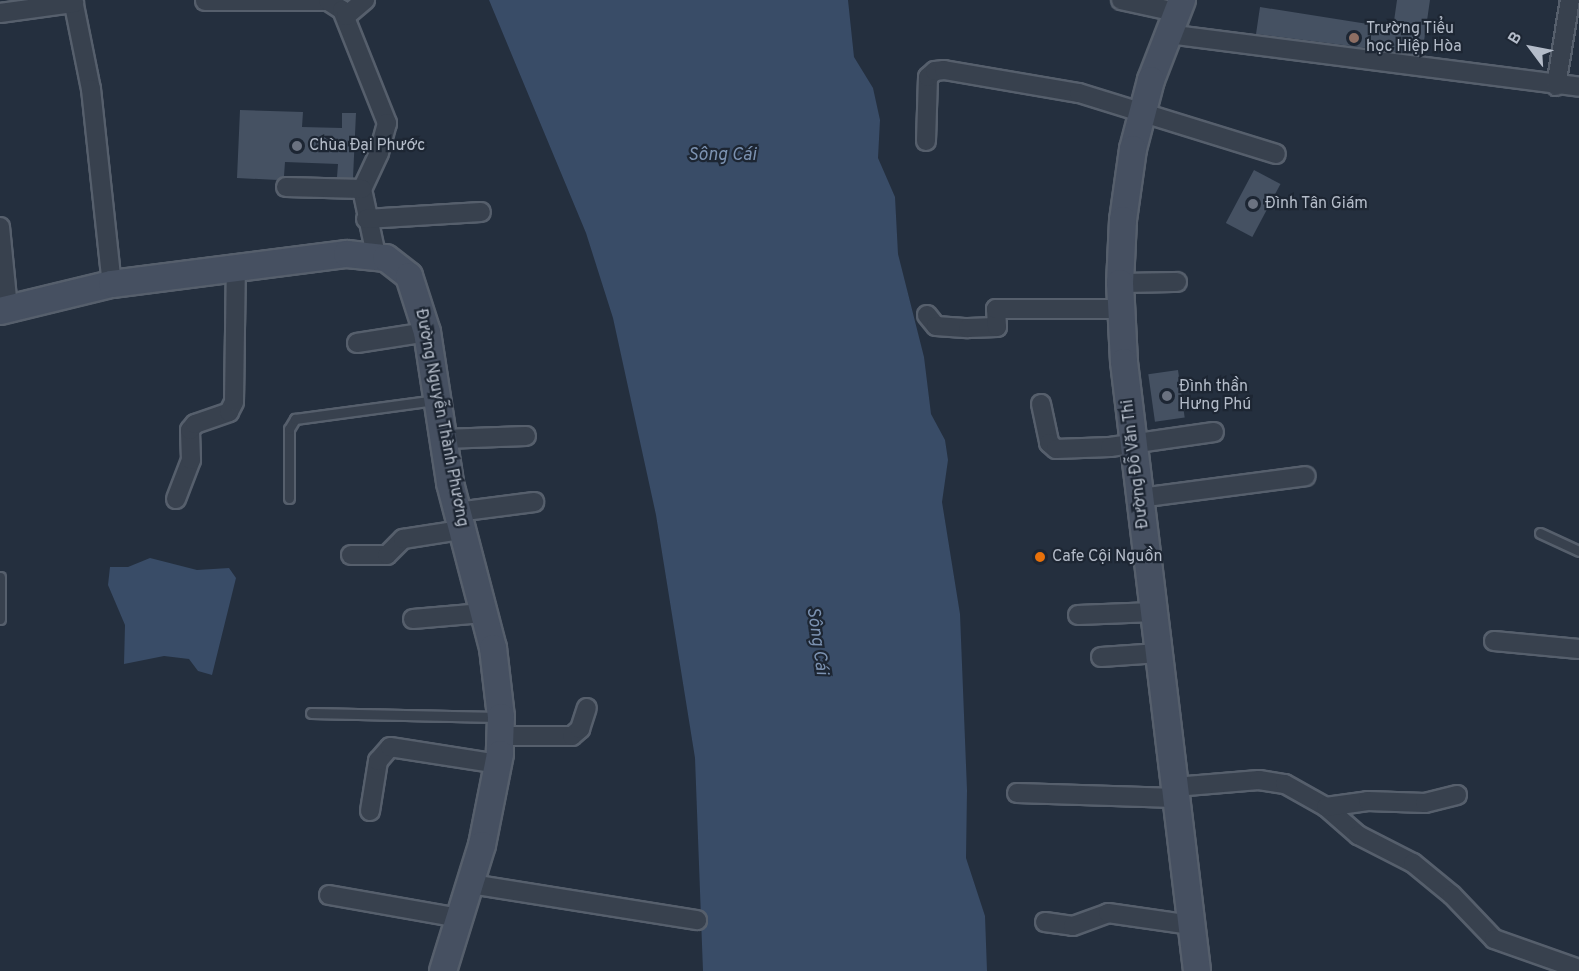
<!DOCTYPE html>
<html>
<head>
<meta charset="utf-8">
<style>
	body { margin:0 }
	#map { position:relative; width:1579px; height:971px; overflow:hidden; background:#242f3e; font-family:Overpass,sans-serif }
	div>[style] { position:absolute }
	.water>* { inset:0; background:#394c67 }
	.building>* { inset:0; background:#455162; transform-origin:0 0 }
	.roads { filter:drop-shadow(2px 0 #565f6c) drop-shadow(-2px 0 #565f6c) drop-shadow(0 2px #565f6c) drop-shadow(0 -2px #565f6c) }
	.lane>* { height:9px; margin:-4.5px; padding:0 4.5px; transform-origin:4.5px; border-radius:4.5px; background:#38414e }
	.street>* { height:18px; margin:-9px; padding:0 9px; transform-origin:9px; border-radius:9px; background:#38414e }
	.secondary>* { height:26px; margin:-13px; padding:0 13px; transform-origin:13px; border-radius:13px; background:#465061 }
	.dots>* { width:16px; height:16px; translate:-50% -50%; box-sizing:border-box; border:3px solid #1d2633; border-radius:50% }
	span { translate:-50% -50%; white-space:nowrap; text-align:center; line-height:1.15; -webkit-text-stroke:4.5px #1d2633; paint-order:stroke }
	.poi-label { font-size:16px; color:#b4bcc9 }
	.left { translate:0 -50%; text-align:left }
	.street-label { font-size:16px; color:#b4bcc9 }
	.water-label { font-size:18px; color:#7c92b1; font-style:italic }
	.north { position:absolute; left:1501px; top:18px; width:60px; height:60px; -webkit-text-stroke:4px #1d2633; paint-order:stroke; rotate:302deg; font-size:16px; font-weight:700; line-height:24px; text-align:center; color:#b4bcc9 }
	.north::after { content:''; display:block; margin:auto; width:21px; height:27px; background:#b4bcc9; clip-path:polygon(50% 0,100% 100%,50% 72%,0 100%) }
</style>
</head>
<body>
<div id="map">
	<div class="water">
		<div style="clip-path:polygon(489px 0,848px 0,854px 57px,873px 88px,880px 120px,878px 158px,895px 197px,898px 254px,924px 357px,931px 414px,945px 440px,948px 460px,942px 502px,960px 614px,967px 790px,966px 858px,985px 916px,987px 971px,703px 971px,695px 758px,656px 515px,613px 318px,586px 233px)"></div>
		<div style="clip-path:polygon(150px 558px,197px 570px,229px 568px,236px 578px,212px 675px,198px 671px,189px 659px,164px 656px,124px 664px,125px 625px,108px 585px,110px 567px,128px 567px)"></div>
	</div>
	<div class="building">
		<div style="clip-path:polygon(1397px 0,1430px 0,1422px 55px,1256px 34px,1260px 7px,1393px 28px)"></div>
		<div style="clip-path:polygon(240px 110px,303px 112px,302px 127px,342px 128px,342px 113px,356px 113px,353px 178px,337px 177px,338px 164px,285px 162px,284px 176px,278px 180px,237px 178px)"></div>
		<div style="left:1254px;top:170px;width:30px;height:60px;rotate:28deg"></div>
		<div style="left:1178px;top:370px;width:48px;height:30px;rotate:82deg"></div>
	</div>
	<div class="roads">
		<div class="lane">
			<div style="left:289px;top:498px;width:69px;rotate:-90deg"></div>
			<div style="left:289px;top:429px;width:12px;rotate:-59deg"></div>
			<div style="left:295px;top:419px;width:141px;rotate:-7.7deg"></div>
			<div style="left:1540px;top:533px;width:43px;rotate:24.8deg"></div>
			<div style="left:0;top:577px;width:42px;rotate:90deg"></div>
			<div style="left:311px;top:713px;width:187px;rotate:1.2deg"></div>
		</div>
		<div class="street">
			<div style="left:73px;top:0;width:91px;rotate:78.6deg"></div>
			<div style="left:91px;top:89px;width:196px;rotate:83.9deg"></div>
			<div style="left:1121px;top:0;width:56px;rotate:12.3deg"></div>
			<div style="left:205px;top:1px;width:123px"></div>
			<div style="left:328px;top:1px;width:17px;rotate:33deg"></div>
			<div style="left:342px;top:10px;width:122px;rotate:68.3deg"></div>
			<div style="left:387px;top:123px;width:31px;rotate:105deg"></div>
			<div style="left:379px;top:153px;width:40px;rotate:115deg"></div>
			<div style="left:362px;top:189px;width:67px;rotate:78deg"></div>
			<div style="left:0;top:13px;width:75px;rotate:-7.7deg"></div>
			<div style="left:346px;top:16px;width:25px;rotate:-40deg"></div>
			<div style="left:1168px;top:34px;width:414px;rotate:7.3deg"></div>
			<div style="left:1556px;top:86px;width:87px;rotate:-80.8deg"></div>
			<div style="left:926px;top:141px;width:64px;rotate:-88.2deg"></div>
			<div style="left:928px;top:77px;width:9px;rotate:-41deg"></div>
			<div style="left:935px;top:71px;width:9px;rotate:-6deg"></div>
			<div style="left:944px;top:70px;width:137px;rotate:9.7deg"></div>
			<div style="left:1079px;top:93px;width:206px;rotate:17.2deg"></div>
			<div style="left:286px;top:187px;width:76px;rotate:1.5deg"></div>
			<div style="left:366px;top:219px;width:115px;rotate:-3.5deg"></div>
			<div style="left:0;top:227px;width:82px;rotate:84.4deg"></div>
			<div style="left:1120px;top:283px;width:57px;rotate:-1deg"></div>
			<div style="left:927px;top:315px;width:14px;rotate:51deg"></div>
			<div style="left:936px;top:326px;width:32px;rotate:4deg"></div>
			<div style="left:968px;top:328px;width:29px;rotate:-2deg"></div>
			<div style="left:997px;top:327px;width:18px;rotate:-93deg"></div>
			<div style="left:996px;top:309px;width:124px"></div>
			<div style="left:357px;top:343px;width:71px;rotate:-8.9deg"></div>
			<div style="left:1041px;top:404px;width:40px;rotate:78deg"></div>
			<div style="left:1049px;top:443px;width:9px;rotate:41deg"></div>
			<div style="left:1056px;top:449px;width:54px;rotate:-2.1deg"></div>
			<div style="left:1110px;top:447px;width:105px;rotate:-8.2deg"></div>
			<div style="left:444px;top:439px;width:82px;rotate:-2.1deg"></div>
			<div style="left:1140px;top:498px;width:167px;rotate:-7.5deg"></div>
			<div style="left:176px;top:499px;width:42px;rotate:-69deg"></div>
			<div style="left:191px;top:460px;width:30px;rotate:-92deg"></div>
			<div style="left:190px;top:430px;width:8px;rotate:-50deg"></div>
			<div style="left:195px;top:424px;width:36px;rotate:-19deg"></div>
			<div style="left:229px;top:412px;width:11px;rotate:-63deg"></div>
			<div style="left:234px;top:402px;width:135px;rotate:-89.2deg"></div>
			<div style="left:457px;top:512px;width:78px;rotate:-7.4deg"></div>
			<div style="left:351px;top:555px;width:36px"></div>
			<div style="left:387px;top:555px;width:23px;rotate:-45deg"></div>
			<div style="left:403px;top:539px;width:59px;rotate:-8.8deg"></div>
			<div style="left:1078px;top:615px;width:76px;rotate:-2.3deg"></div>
			<div style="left:413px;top:619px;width:70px;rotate:-4.9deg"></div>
			<div style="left:1494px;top:641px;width:85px;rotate:5.4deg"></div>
			<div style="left:1101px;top:657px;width:58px;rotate:-3.9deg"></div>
			<div style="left:501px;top:736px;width:71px"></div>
			<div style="left:572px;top:736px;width:11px;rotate:-41deg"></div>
			<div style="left:580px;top:729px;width:22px;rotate:-72deg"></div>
			<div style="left:1175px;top:787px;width:84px;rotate:-4.8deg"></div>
			<div style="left:1259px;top:780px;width:26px;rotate:9deg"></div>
			<div style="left:1285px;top:784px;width:47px;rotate:29.3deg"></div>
			<div style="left:1326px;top:807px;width:43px;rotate:41.2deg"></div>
			<div style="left:1358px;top:835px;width:62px;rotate:27deg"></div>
			<div style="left:1413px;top:863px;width:50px;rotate:39.4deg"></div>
			<div style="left:1452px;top:895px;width:61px;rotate:46.3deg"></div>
			<div style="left:1494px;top:939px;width:90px;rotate:19.4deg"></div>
			<div style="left:1017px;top:793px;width:159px;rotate:1.8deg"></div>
			<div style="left:1326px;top:807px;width:42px;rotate:-8.1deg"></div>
			<div style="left:1368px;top:801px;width:57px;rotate:2deg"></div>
			<div style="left:1425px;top:803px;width:33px;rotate:-14deg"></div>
			<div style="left:370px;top:811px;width:51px;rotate:-80.9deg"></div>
			<div style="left:378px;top:761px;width:18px;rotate:-49deg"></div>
			<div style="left:390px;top:747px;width:109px;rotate:8.9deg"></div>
			<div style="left:471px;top:884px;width:229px;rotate:9.1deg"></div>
			<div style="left:329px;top:895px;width:133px;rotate:10deg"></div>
			<div style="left:1045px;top:922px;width:28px;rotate:8deg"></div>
			<div style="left:1073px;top:926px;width:37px;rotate:-20deg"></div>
			<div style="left:1108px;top:913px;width:84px;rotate:8.2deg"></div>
		</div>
		<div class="secondary">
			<div style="left:1182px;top:0;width:86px;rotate:111.2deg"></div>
			<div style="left:1151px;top:80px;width:71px;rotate:104.6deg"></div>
			<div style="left:1133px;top:149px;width:72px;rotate:98deg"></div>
			<div style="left:1123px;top:220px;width:63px;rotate:92.7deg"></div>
			<div style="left:1120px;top:283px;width:79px;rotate:87.1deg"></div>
			<div style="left:1124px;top:362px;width:613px;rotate:83.16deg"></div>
			<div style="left:0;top:311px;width:115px;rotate:-13.6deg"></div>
			<div style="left:112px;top:284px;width:237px;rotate:-7.3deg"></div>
			<div style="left:347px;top:254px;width:39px;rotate:6deg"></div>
			<div style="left:386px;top:258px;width:29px;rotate:38deg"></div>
			<div style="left:409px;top:276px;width:59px;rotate:72.2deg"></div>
			<div style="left:427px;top:332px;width:153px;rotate:81.3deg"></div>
			<div style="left:450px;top:483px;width:171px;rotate:75.4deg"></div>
			<div style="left:493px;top:648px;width:69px;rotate:83.4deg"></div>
			<div style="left:501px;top:717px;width:37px;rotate:92deg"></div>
			<div style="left:500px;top:754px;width:93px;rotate:101.2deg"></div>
			<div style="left:482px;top:845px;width:132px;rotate:107.2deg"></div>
		</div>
	</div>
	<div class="dots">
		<div style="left:1354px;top:38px;background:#8d6e63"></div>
		<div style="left:297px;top:146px;background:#6b7280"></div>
		<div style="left:1253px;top:204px;background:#6b7280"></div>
		<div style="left:1167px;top:396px;background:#6b7280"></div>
		<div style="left:1040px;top:557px;background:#e8710a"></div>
	</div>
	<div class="poi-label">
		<span class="left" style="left:1366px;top:38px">Trường Tiểu<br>học Hiệp Hòa</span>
		<span class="left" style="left:309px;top:146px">Chùa Đại Phước</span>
		<span class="left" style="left:1265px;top:204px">Đình Tân Giám</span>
		<span class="left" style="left:1179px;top:396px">Đình thần<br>Hưng Phú</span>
		<span class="left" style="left:1052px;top:557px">Cafe Cội Nguồn</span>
	</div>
	<div class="street-label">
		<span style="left:441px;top:418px;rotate:79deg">Đường Nguyễn Thành Phương</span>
		<span style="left:1136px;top:464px;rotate:-97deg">Đường Đỗ Văn Thi</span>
	</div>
	<div class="water-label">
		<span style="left:722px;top:156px">Sông Cái</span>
		<span style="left:816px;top:641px;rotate:82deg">Sông Cái</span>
	</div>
	<div class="north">B</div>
</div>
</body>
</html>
